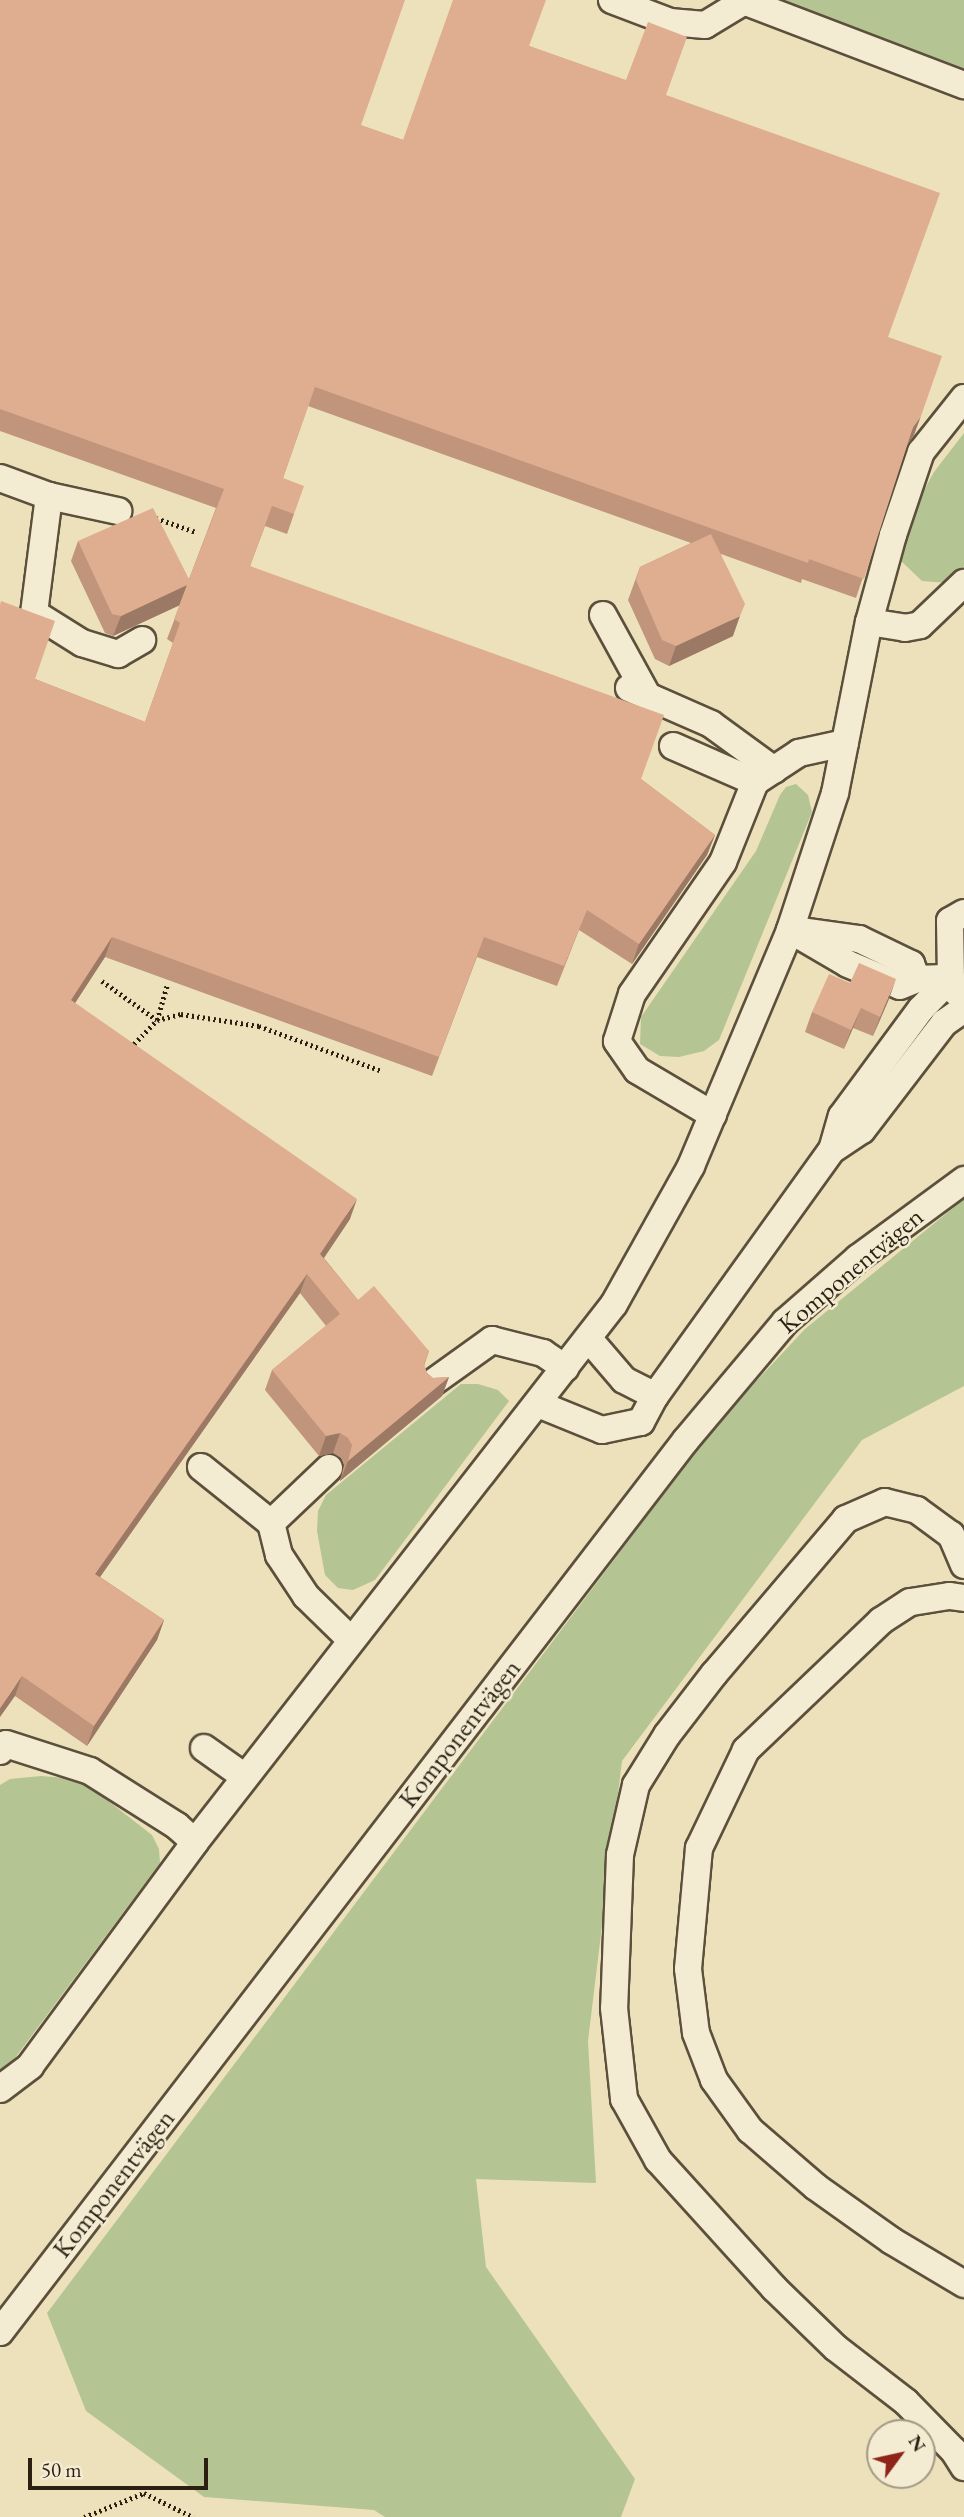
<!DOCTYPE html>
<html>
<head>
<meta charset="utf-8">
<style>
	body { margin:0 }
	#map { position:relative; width:964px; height:2517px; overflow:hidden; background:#ede1bb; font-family:"EB Garamond",serif }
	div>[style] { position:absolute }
	.green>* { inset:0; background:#b4c493 }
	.path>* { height:4.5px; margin-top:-2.25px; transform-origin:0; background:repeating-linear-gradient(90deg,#2b1f11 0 2px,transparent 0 5.5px) }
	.roads { filter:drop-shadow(2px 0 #5c503c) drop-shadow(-2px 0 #5c503c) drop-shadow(0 2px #5c503c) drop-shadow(0 -2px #5c503c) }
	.minor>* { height:26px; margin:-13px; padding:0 13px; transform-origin:13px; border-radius:13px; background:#f3ecd3 }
	.wall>* { inset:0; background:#c0957b }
	.shaded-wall>* { inset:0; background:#9c7964 }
	.building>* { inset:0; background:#dfad8f }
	span { translate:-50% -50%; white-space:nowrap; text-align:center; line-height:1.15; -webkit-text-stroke:5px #f3ecd3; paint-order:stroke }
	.street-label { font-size:26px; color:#2b1f11 }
	.north { position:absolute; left:866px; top:2419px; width:70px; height:70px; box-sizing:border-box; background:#f3ecd3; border:2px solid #a39a85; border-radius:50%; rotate:57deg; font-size:19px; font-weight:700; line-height:28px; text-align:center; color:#2b1f11 }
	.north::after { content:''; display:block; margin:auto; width:24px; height:32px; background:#8f2418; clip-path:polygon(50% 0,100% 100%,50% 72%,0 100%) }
	.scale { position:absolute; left:28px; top:2458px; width:180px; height:32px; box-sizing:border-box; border:4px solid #2b1f11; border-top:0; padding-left:9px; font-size:21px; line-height:24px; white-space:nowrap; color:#2b1f11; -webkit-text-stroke:5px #f3ecd3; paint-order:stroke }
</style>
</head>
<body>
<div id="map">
	<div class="green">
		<div style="clip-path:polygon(777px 0,964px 0,964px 73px)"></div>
		<div style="clip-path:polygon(964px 433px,964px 566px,949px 583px,922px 581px,899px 559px,912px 512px,934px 472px)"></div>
		<div style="clip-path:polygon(796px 784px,808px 795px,812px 812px,719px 1040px,704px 1051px,679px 1057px,660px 1056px,640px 1044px,641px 1017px,756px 851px,780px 795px,786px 787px)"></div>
		<div style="clip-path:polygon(964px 1199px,964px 1386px,862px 1440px,622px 1761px,588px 2041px,596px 2183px,476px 2179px,486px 2267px,635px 2479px,621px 2517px,385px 2517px,374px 2510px,204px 2497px,86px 2411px,47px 2313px,717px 1423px,805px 1329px)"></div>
		<div style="clip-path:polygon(461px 1384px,478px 1384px,498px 1390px,509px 1401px,375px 1580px,353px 1590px,338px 1588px,325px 1575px,317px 1531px,318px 1511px,326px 1495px)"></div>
		<div style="clip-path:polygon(41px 1776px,66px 1778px,89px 1786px,152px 1835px,159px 1849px,160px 1863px,15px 2058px,0 2070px,0 1785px,10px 1779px)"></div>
	</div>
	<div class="path">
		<div style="left:156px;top:518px;width:42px;rotate:19.3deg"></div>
		<div style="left:102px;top:981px;width:67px;rotate:35.3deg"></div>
		<div style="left:157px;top:1020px;width:25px;rotate:-14deg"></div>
		<div style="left:181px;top:1014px;width:79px;rotate:8.7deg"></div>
		<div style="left:259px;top:1026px;width:131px;rotate:20.1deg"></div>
		<div style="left:130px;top:1048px;width:39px;rotate:-46deg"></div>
		<div style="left:157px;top:1020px;width:36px;rotate:-74deg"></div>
		<div style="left:84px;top:2517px;width:65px;rotate:-21.8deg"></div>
		<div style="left:144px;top:2493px;width:55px;rotate:26.1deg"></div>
	</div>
	<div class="roads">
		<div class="minor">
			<div style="left:612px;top:0;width:62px;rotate:20.8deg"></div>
			<div style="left:670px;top:22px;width:35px;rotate:5deg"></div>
			<div style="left:705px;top:25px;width:44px;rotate:-31.2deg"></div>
			<div style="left:741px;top:0;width:239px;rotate:20.9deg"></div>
			<div style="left:0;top:478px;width:52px;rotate:20.2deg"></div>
			<div style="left:49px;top:496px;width:71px;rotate:12.3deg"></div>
			<div style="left:49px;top:496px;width:118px;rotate:97.3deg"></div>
			<div style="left:34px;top:613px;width:57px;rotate:32deg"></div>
			<div style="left:82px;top:643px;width:38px;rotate:17deg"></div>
			<div style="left:118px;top:654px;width:28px;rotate:-30deg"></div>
			<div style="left:603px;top:615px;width:94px;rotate:61.2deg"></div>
			<div style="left:869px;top:622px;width:36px;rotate:9deg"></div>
			<div style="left:905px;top:628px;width:15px;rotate:-11deg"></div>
			<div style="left:920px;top:625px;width:61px;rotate:-43.7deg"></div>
			<div style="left:629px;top:688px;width:90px;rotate:23.7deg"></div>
			<div style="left:711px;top:724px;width:78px;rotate:36.1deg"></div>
			<div style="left:673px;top:746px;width:90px;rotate:23.7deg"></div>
			<div style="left:790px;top:930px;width:67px;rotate:30.4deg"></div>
			<div style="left:848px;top:964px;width:56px;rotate:22.9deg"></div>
			<div style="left:900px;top:986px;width:18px;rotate:-22deg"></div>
			<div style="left:917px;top:979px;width:34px;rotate:-2deg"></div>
			<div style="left:802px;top:931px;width:58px;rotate:8deg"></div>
			<div style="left:859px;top:939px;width:58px;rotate:25.7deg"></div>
			<div style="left:911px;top:964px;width:16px;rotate:68deg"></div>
			<div style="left:957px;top:993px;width:16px;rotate:-112deg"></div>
			<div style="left:951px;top:978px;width:57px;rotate:-91deg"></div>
			<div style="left:950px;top:921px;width:16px;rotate:-30deg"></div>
			<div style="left:713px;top:1115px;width:88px;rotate:-149.4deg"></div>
			<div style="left:637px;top:1070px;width:35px;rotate:-125deg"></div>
			<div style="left:617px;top:1041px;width:49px;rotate:-72.3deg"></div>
			<div style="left:632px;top:994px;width:160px;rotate:-55.4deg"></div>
			<div style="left:723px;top:862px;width:86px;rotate:-68.2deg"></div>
			<div style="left:755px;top:782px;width:53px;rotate:-33.4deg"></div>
			<div style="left:799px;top:753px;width:47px;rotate:-12.3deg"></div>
			<div style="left:832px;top:1150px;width:35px;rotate:-74deg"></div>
			<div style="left:842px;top:1116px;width:133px;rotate:-53.6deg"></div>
			<div style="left:921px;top:1009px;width:43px;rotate:-45.9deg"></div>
			<div style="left:588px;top:1338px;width:55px;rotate:49.4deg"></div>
			<div style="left:624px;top:1380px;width:35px;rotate:27deg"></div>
			<div style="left:432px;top:1383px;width:74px;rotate:-35.6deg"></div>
			<div style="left:492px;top:1340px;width:53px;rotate:14.3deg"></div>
			<div style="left:543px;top:1353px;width:27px;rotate:34deg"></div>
			<div style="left:538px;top:1404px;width:69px;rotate:22.1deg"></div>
			<div style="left:602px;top:1430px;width:40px;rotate:-12deg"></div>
			<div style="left:641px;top:1422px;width:30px;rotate:-62deg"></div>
			<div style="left:655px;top:1396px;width:303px;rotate:-54.3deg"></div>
			<div style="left:832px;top:1150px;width:36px;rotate:-34deg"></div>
			<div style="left:862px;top:1130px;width:135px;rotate:-52.5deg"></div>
			<div style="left:944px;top:1023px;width:24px;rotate:-35deg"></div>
			<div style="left:201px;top:1467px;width:90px;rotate:38.7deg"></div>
			<div style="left:329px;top:1468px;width:80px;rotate:136.5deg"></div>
			<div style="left:271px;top:1523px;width:33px;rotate:76deg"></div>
			<div style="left:279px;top:1555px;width:49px;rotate:56.6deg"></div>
			<div style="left:306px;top:1596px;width:63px;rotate:44.4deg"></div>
			<div style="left:964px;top:1565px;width:33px;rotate:-113deg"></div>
			<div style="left:951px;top:1535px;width:42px;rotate:-143.7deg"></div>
			<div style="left:917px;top:1510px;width:33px;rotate:-166deg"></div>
			<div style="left:885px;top:1502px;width:43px;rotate:156.4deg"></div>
			<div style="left:846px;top:1519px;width:204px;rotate:130.4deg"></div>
			<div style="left:714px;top:1674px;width:77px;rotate:127.6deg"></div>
			<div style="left:667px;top:1735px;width:59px;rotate:121.8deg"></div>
			<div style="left:636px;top:1785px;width:72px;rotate:102.9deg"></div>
			<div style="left:620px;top:1855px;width:153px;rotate:92.2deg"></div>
			<div style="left:614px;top:2008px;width:92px;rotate:83.7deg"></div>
			<div style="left:624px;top:2099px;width:70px;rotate:60.9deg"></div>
			<div style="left:658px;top:2160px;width:173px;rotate:47.8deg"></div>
			<div style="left:774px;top:2288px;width:86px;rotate:44.1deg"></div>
			<div style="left:836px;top:2348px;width:88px;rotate:37.6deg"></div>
			<div style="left:906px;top:2402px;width:69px;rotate:45.6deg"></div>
			<div style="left:954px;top:2451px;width:19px;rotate:58deg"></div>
			<div style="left:964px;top:1598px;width:15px;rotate:-172deg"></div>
			<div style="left:949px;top:1596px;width:39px;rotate:171deg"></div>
			<div style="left:910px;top:1602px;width:35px;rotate:147deg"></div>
			<div style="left:881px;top:1621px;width:187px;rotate:136.3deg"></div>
			<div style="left:746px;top:1750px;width:109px;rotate:115.6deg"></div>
			<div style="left:699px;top:1848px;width:121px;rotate:95.2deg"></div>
			<div style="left:688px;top:1969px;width:64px;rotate:82.9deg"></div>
			<div style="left:696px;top:2033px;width:50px;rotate:69deg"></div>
			<div style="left:714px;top:2080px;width:62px;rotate:54.2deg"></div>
			<div style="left:750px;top:2130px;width:87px;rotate:40.8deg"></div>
			<div style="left:816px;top:2187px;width:93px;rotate:35.4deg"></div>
			<div style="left:892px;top:2241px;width:84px;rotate:30.8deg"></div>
			<div style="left:204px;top:1748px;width:50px;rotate:35.3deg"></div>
			<div style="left:0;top:1751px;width:9px;rotate:-49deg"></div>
			<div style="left:6px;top:1744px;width:88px;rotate:17.8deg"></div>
			<div style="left:90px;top:1771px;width:103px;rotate:32.3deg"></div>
			<div style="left:177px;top:1826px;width:24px;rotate:42deg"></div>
			<div style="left:0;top:2089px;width:38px;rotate:-37deg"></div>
			<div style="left:30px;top:2066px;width:278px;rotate:-53.6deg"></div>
			<div style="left:195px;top:1842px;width:682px;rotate:-52.09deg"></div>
			<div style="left:614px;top:1304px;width:158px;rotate:-60.8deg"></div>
			<div style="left:691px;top:1166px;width:256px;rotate:-67.2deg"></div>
			<div style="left:790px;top:930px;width:144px;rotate:-71.8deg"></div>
			<div style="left:835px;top:793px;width:174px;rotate:-78.8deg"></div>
			<div style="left:869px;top:622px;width:90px;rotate:-74.6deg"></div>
			<div style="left:893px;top:535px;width:88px;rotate:-71.4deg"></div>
			<div style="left:921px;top:452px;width:69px;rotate:-51.5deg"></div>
			<div style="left:0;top:2332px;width:1125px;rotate:-52.44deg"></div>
			<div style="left:686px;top:1440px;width:154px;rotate:-50deg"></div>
			<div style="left:785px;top:1322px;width:97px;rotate:-41.2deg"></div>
			<div style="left:858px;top:1258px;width:132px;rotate:-36.3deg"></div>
		</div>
	</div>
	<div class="wall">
		<div style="clip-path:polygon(0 0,403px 140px,529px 46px,666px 95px,888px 337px,914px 435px,907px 445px,856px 598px,802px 579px,801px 583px,721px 554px,733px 636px,669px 666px,655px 659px,628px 600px,640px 567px,691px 543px,308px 406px,283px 478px,294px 514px,287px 534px,265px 526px,250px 566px,641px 779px,715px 835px,707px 855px,632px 964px,579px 930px,557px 986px,477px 957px,432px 1076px,105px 957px,75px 1003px,350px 1219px,324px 1258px,358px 1300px,429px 1351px,424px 1366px,427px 1373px,433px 1378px,449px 1377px,442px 1396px,340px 1481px,344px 1465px,341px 1458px,333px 1453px,319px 1456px,265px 1390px,272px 1370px,326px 1326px,300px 1293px,100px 1577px,164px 1620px,157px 1640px,87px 1746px,15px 1696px,35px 679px,145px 722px,173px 643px,167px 639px,180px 605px,113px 636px,105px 633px,71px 561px,78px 541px,189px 579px,216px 508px,0 431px)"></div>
		<div style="clip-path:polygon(889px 999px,873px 1036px,853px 1028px,844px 1049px,805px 1032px,812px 1012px)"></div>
	</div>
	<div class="shaded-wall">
		<div style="clip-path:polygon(921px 416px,914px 435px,906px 447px,913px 427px)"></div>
		<div style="clip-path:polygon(187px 585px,180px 605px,113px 636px,121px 616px)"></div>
		<div style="clip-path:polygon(740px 616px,733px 636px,669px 666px,676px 646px)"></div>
		<div style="clip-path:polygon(715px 835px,707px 855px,632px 964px,639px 944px)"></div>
		<div style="clip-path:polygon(112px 937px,105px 957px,64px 1020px,71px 1000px)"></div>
		<div style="clip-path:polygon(896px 979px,889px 999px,873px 1036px,880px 1017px)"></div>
		<div style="clip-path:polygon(861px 1008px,853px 1028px,844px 1049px,851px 1030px)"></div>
		<div style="clip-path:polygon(357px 1199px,350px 1219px,313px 1274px,320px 1254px)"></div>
		<div style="clip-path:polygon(307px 1274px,300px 1293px,88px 1594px,95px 1574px)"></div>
		<div style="clip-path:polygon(449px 1377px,442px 1396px,340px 1481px,348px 1461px)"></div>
		<div style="clip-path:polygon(340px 1433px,333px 1453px,319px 1456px,326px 1436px)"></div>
		<div style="clip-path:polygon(164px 1620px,157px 1640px,87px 1746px,94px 1726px)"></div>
		<div style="clip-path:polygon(22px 1676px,15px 1696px,0 1717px,0 1708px)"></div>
	</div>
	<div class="building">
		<div style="clip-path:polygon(0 0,405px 0,361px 125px,403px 140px,453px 0,546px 0,529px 46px,626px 80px,648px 22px,687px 37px,666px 95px,940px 193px,888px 337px,942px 356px,921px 416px,913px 427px,864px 579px,809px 559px,808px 563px,315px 387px,283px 478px,304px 486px,294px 514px,272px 506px,250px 566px,664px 715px,641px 779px,715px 835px,639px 944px,587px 910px,564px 966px,484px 937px,439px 1057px,112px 937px,71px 1000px,357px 1199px,320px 1254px,358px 1300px,374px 1286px,429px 1351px,424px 1364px,427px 1373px,433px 1378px,449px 1377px,348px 1461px,352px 1445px,348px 1438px,340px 1433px,326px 1436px,272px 1370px,340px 1314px,307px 1274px,95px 1574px,164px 1620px,94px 1726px,22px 1676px,0 1708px,0 605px,1px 601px,55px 621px,35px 679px,145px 722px,180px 623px,174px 619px,187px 585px,121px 616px,112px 614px,78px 541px,153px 508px,189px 579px,224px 489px,0 409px)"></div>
		<div style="clip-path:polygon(711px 534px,745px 604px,740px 616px,676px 646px,662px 640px,636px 580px,640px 567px)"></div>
		<div style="clip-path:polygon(859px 963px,896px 979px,880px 1017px,861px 1008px,851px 1030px,812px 1012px,829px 974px,850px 983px)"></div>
	</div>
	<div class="street-label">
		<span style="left:851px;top:1271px;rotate:-40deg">Komponentvägen</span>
		<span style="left:460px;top:1734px;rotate:-52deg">Komponentvägen</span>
		<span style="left:114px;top:2184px;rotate:-52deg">Komponentvägen</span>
	</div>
	<div class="north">N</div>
	<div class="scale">50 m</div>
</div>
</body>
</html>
